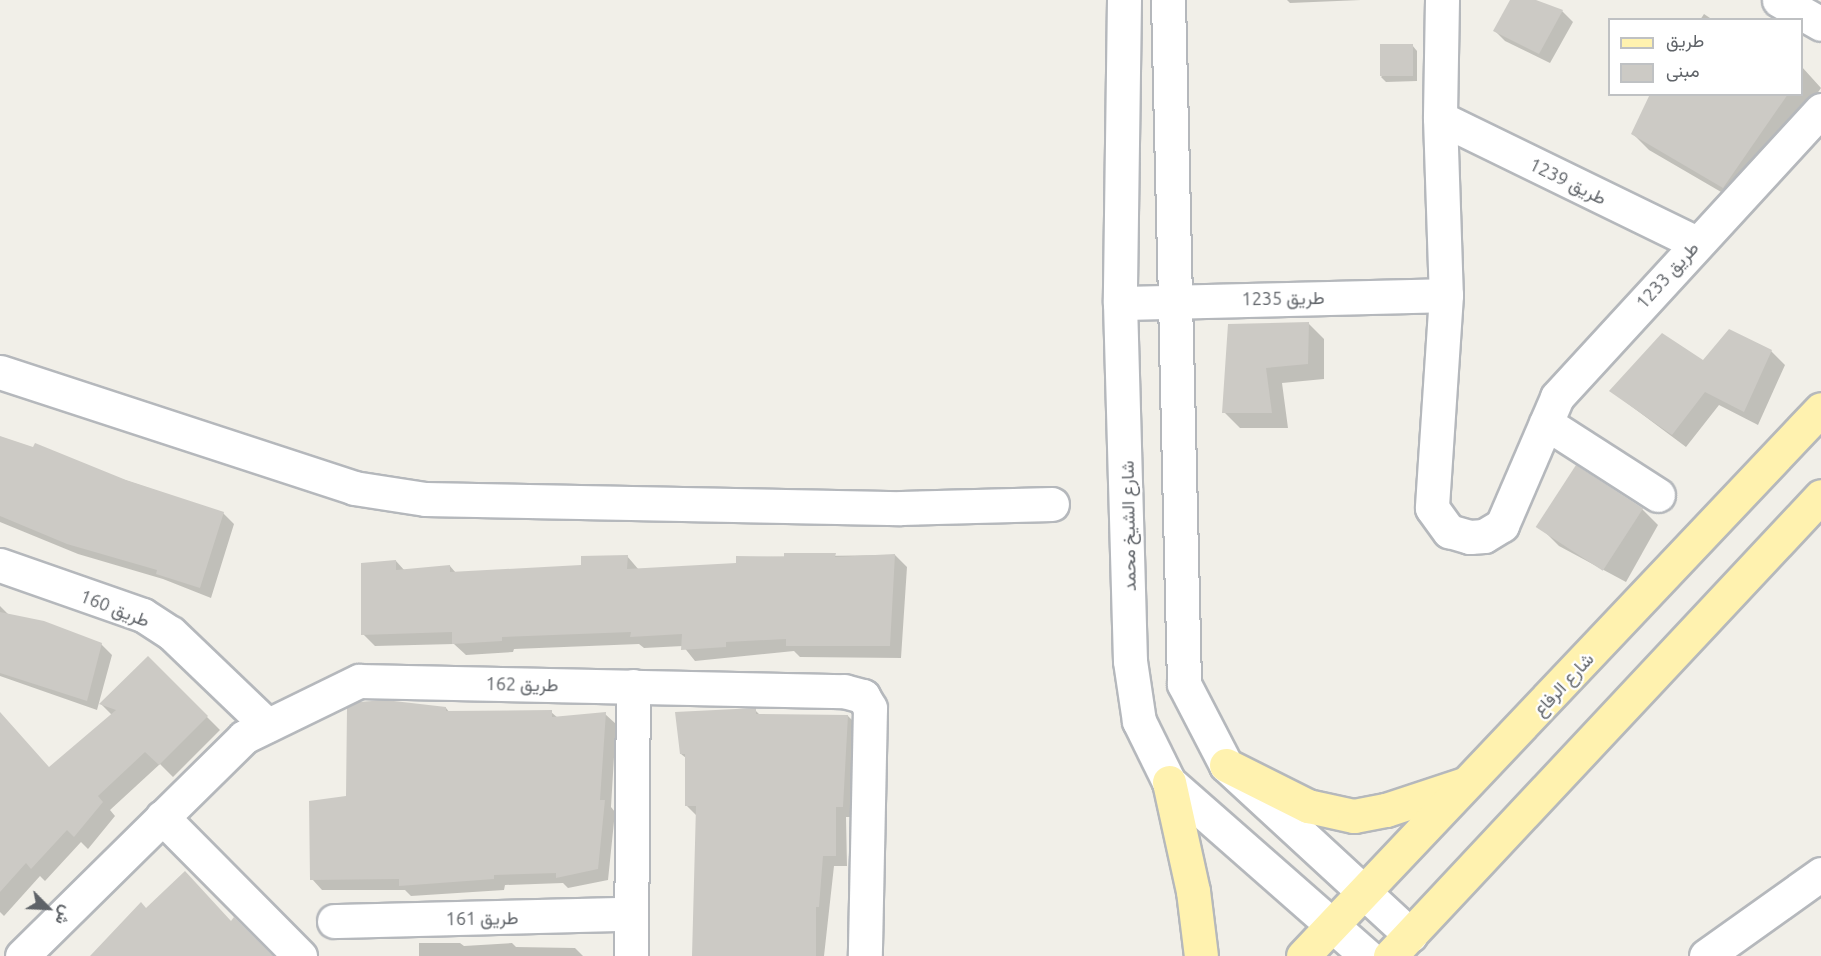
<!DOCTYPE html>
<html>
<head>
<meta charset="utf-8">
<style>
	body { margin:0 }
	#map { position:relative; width:1821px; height:956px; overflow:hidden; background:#f1efe8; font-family:Ubuntu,Vazirmatn,sans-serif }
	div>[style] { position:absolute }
	.shadow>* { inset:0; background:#0003 }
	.building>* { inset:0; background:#cccac5; transform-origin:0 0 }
	.roads { filter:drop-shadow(2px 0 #b5b8bc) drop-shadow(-2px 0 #b5b8bc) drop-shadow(0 2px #b5b8bc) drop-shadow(0 -2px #b5b8bc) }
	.minor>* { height:33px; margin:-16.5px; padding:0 16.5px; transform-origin:16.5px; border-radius:16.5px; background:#fff }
	.major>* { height:33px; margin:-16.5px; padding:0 16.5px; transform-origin:16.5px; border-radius:16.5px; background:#fff2af }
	span { translate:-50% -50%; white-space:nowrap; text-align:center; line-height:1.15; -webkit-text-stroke:4.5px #fff; paint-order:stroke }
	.street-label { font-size:18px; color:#5f6368 }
	.legend { position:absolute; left:1608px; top:18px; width:195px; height:78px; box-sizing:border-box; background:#fff; border:2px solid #bfc1c3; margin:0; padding:8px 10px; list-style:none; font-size:18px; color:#5f6368 }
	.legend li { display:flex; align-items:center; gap:12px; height:30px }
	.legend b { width:30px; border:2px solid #bfc1c3 }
	.north { position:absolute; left:18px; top:878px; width:60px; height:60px; -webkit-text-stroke:4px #fff; paint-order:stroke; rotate:114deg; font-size:16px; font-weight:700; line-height:24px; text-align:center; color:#5f6368 }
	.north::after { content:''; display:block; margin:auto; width:21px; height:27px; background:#5f6368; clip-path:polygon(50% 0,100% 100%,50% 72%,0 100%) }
</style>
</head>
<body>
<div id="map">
	<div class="shadow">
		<div style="clip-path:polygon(1287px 0,1361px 0,1290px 3px)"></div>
		<div style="clip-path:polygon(1512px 0,1532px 0,1562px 11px,1573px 22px,1550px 63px,1505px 41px,1495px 31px)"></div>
		<div style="clip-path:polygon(1704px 14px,1713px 20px,1700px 20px)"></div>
		<div style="clip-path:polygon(1412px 45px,1417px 51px,1417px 81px,1386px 82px,1381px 77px)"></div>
		<div style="clip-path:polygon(1802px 67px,1821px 88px,1740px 203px,1649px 150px,1633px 134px,1652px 94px,1802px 94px)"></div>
		<div style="clip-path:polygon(1308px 323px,1324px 339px,1324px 379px,1282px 383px,1288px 428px,1240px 428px,1224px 412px)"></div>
		<div style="clip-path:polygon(1771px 351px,1785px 365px,1758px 425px,1719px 405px,1686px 447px,1611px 391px,1704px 362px)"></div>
		<div style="clip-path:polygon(0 438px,223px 513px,234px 524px,211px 598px,163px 579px,78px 554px,0 522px)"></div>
		<div style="clip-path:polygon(1642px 509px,1658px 525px,1626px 582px,1559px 546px,1543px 530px)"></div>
		<div style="clip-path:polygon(895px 555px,907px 567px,901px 658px,800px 657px,794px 651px,695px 661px,683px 646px,644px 648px,639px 644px,514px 649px,513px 652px,466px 655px,454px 644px,375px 646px,363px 634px,396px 561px,405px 571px,450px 566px,456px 573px,583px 566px,627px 556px,639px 570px,737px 564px,737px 557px)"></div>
		<div style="clip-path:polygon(0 606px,9px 615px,101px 644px,112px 655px,97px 710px,0 676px)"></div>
		<div style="clip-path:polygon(148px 658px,220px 730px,173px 777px,160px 764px,110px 810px,115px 816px,88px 849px,81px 842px,45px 881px,40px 876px,4px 916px,0 912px,0 720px,50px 769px,112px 715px,101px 704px)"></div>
		<div style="clip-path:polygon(446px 708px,450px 713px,551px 712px,558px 718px,605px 714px,616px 724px,611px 807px,615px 812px,608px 880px,568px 888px,563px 883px,505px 885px,504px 890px,411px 896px,405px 890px,322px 890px,312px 879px,348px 798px)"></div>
		<div style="clip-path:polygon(755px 710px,761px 716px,848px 716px,859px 727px,853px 817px,846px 817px,847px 866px,834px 866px,824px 956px,693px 956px,698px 817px,686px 805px,686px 758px,681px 754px)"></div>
		<div style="clip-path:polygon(419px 943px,460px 943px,464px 946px,512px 943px,516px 947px,575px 948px,583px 956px,419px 956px)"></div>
	</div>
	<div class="building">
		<div style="clip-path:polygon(1510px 0,1536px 0,1563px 10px,1539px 54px,1493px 31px)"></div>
		<div style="left:1413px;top:44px;width:32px;height:33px;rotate:90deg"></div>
		<div style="clip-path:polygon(1650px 94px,1788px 94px,1723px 188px,1631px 134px)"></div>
		<div style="clip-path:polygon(1309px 322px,1308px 364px,1266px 368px,1272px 413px,1222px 413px,1228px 324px)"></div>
		<div style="clip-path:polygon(1729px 329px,1772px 350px,1744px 412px,1705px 392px,1672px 435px,1609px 391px,1662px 333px,1703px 360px)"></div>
		<div style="clip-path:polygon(0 436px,33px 447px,35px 443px,126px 480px,224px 512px,200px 588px,156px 574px,157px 570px,67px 544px,0 516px)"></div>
		<div style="left:1576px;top:465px;width:80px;height:74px;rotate:33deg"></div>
		<div style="clip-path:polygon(784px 553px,836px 553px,835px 557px,895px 554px,890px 646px,786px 646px,786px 639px,726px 642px,726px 647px,681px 650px,682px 634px,630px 637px,631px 632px,502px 637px,502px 641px,452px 644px,452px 632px,361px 635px,361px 563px,396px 560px,396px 570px,450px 565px,450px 572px,581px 565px,581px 556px,628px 555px,627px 569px,736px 563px,736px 556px,784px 557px)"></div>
		<div style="clip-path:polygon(0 612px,44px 621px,102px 643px,87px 701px,0 673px)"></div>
		<div style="clip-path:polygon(148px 656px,208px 716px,159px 765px,145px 752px,98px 796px,103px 802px,74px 837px,67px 830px,31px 869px,26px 863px,0 892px,0 712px,49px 767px,116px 710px,99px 704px)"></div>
		<div style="clip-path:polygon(385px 700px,446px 707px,446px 711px,552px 710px,552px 717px,606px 712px,600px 800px,605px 800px,598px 869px,556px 878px,556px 873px,494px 875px,494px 879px,399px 886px,399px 879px,310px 880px,309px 801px,346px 796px,347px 708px,359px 702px)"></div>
		<div style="clip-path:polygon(756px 708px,756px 714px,848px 715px,843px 807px,836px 807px,836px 856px,823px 856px,819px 907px,816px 907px,816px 956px,692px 956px,696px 806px,685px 806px,685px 754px,680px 754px,675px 712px)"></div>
		<div style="clip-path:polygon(185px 871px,231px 921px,234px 917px,273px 956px,90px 956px,141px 902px,146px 908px)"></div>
	</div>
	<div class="roads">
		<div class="minor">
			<div style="left:1124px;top:0;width:303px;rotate:90.8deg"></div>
			<div style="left:1120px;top:303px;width:358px;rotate:88.4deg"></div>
			<div style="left:1130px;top:661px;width:61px;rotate:81.5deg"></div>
			<div style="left:1139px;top:721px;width:68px;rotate:63.8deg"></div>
			<div style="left:1169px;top:782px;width:264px;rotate:41.3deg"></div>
			<div style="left:1168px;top:0;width:684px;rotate:88.66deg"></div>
			<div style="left:1184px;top:684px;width:91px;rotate:62.6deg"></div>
			<div style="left:1226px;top:765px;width:251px;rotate:42.7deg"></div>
			<div style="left:1442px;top:0;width:118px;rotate:91deg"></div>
			<div style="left:1440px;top:118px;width:177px;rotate:88.1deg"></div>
			<div style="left:1446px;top:295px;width:213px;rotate:93.8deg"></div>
			<div style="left:1432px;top:508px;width:29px;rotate:54deg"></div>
			<div style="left:1449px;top:531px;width:22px;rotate:16deg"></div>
			<div style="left:1470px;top:537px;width:14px;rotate:-4deg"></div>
			<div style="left:1484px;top:536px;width:21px;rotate:-31deg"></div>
			<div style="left:1502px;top:525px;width:139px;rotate:-66.7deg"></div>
			<div style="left:1557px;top:397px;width:390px;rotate:-47.4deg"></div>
			<div style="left:1779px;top:0;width:48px;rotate:29.7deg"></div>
			<div style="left:1440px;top:118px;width:285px;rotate:26deg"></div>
			<div style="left:1120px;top:303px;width:326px;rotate:-1.4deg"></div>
			<div style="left:0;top:372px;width:373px;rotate:18.1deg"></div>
			<div style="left:354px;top:488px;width:72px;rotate:8.8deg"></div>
			<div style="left:425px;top:499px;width:476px;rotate:1.1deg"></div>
			<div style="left:901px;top:508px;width:151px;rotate:-1.5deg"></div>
			<div style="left:1546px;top:423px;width:133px;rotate:32.7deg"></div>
			<div style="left:0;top:565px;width:151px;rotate:19.3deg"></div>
			<div style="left:143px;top:615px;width:33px;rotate:33deg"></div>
			<div style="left:171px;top:633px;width:133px;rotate:43.8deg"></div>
			<div style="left:162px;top:817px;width:196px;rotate:45.2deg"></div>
			<div style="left:334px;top:921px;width:297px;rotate:-1.4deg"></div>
			<div style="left:22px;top:956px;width:312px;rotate:-44.6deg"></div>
			<div style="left:244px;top:737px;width:128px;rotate:-26deg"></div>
			<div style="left:359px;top:681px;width:485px;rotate:1.2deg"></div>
			<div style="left:844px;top:691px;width:20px;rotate:15deg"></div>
			<div style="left:863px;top:696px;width:14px;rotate:60deg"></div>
			<div style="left:870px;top:708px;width:248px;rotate:91.2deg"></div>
			<div style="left:631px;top:956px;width:270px;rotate:-89.6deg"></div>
			<div style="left:1706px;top:956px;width:141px;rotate:-35.5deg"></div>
		</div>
		<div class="major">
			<div style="left:1226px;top:765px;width:92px;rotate:26.6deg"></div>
			<div style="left:1308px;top:806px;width:47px;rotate:12.3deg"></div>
			<div style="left:1354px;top:816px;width:33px;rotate:-11deg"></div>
			<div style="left:1386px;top:810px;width:82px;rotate:-18.4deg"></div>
			<div style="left:1169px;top:782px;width:112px;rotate:77.6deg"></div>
			<div style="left:1193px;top:891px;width:65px;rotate:83deg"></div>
			<div style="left:1303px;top:956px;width:753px;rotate:-46.56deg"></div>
			<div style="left:1390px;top:956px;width:630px;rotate:-46.86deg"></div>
		</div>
	</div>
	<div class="street-label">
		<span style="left:1568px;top:181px;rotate:26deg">طريق 1239</span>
		<span style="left:1667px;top:275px;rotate:-48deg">طريق 1233</span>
		<span style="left:1283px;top:298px;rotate:-1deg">طريق 1235</span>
		<span style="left:1128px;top:526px;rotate:-91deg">شارع الشيخ محمد</span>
		<span style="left:115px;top:608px;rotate:21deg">طريق 160</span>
		<span style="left:522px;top:684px;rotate:1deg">طريق 162</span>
		<span style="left:1563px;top:684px;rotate:-47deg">شارع الرفاع</span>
		<span style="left:482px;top:918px;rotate:-1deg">طريق 161</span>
	</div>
	<ul class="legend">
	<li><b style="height:8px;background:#fff2af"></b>طريق</li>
	<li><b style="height:16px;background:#cccac5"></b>مبنى</li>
	</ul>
	<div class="north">ش</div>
</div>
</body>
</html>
